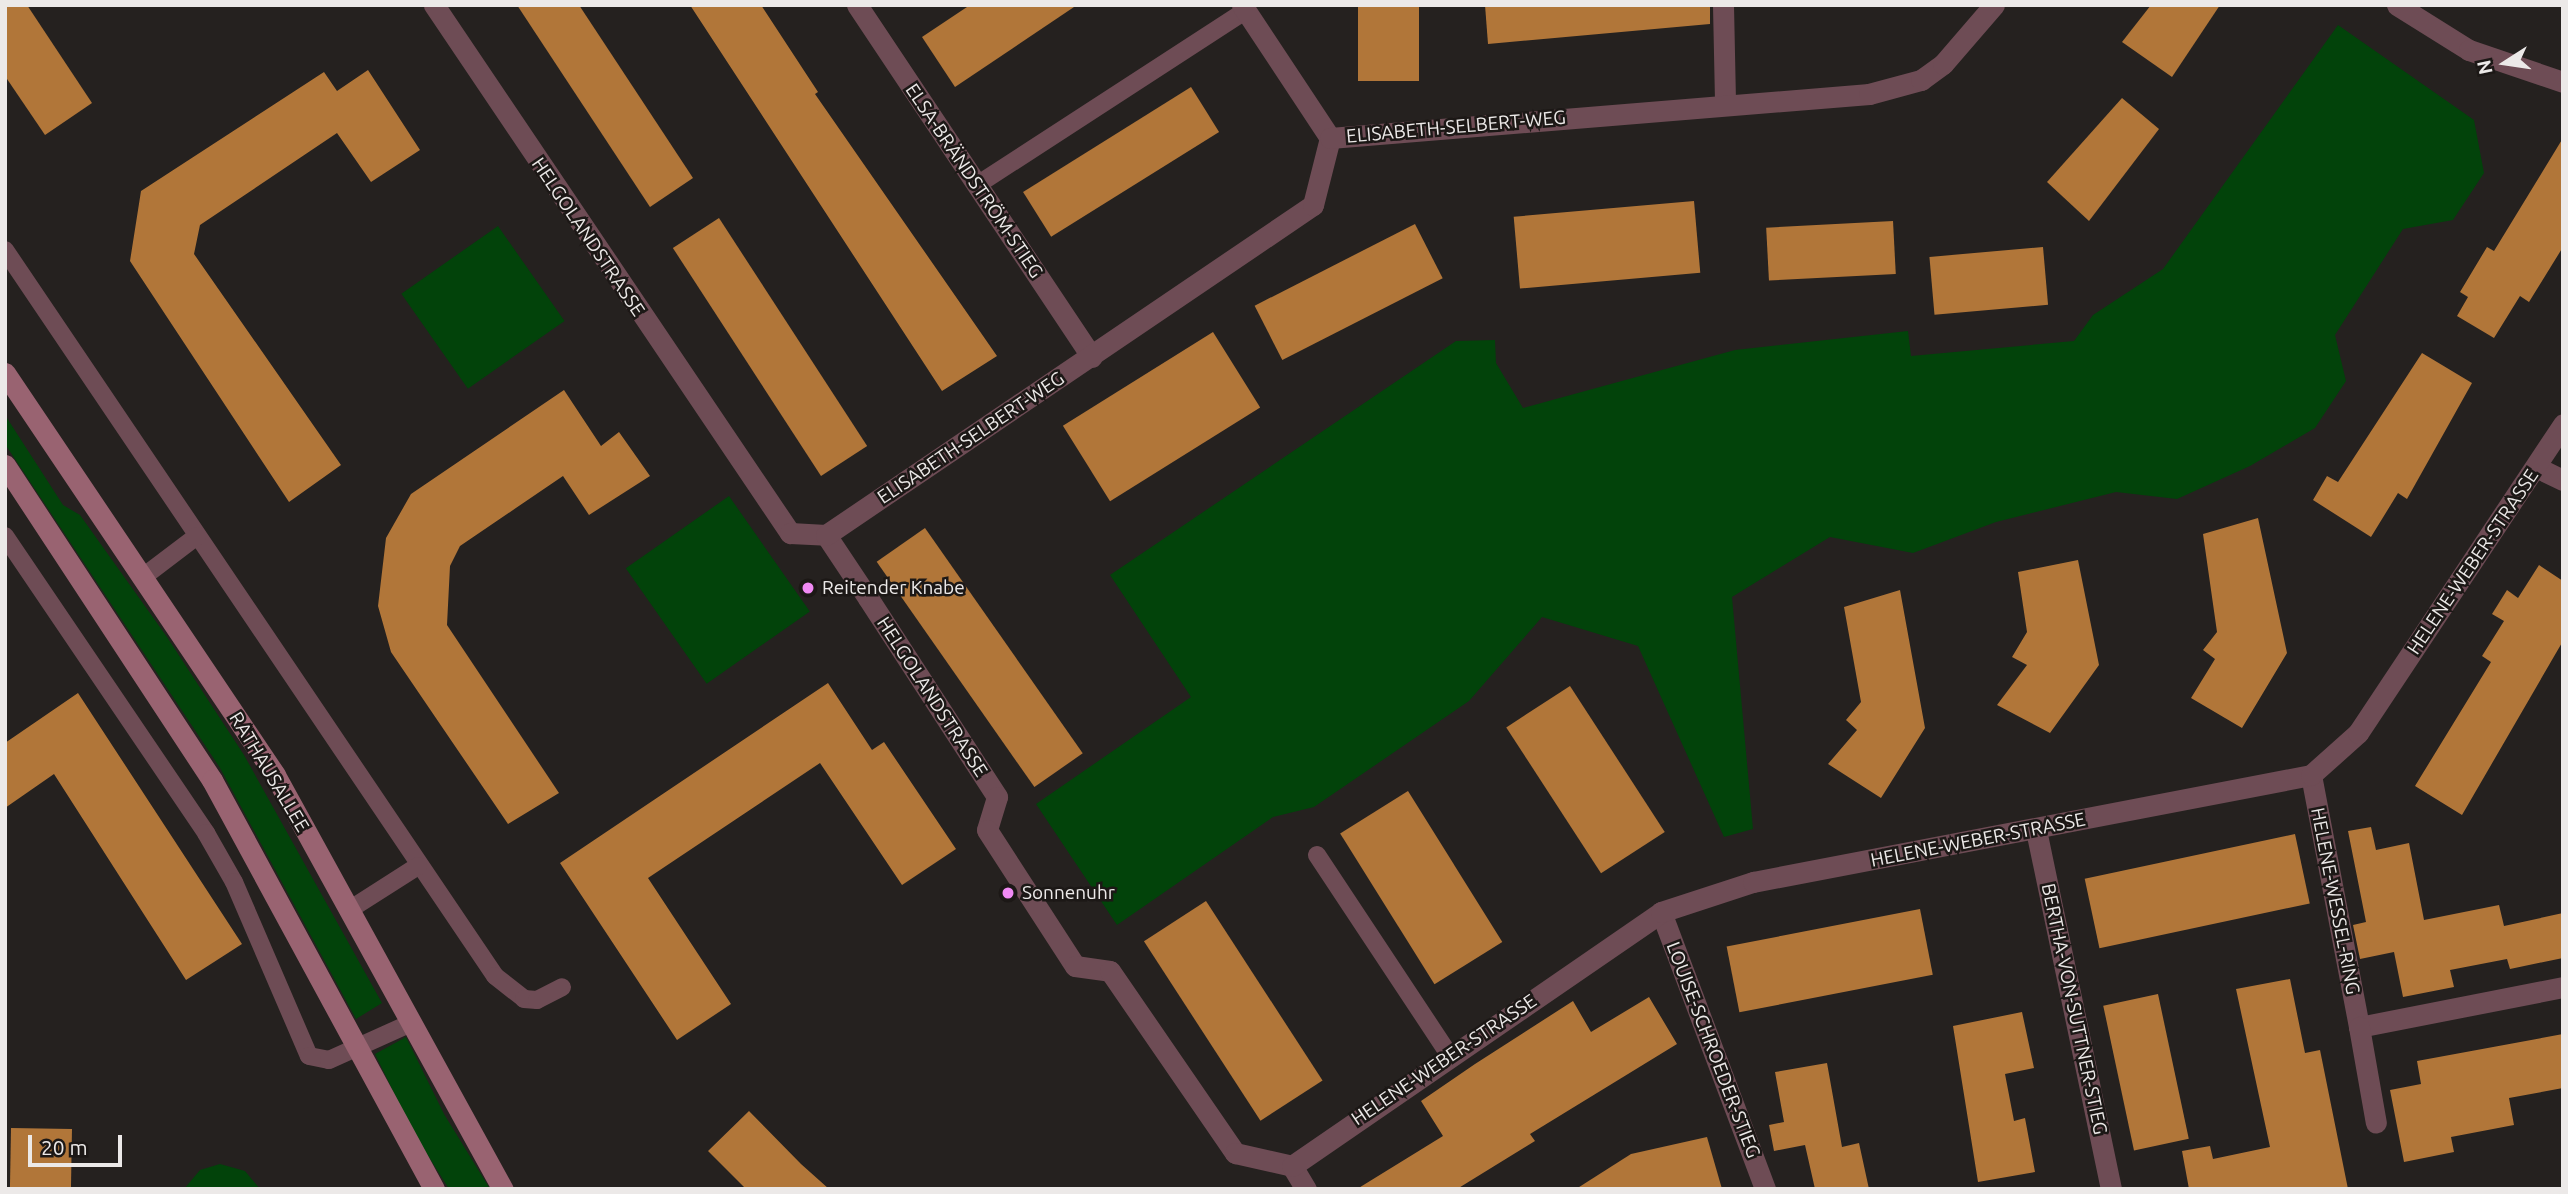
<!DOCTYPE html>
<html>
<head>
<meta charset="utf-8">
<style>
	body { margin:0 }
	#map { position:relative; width:2568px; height:1194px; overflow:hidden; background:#25211f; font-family:Ubuntu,sans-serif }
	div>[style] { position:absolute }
	.green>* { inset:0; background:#02430a; transform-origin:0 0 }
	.building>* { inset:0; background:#b17639; transform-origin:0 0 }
	.lane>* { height:18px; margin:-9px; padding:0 9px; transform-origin:9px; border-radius:9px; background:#6e4c55 }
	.street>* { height:21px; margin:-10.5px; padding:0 10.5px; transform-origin:10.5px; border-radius:10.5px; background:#6e4c55 }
	.secondary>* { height:21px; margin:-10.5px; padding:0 10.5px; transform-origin:10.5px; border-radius:10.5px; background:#996371 }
	.dots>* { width:19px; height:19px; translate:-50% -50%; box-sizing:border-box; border:4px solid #1c1816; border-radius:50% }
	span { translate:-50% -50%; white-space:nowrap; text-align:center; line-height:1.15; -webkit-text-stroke:5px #1c1816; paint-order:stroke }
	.street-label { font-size:19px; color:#ece9e8 }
	.poi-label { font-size:19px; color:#ece9e8 }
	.left { translate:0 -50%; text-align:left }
	.frame { position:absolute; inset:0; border:7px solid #ece9e8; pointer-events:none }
	.north { position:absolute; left:2470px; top:28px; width:70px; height:70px; -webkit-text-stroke:5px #1c1816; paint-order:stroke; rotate:258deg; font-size:19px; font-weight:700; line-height:28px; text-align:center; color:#ece9e8 }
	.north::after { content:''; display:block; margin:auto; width:24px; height:32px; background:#ece9e8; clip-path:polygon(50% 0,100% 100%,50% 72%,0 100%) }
	.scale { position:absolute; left:28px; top:1135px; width:94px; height:32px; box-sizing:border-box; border:4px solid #ece9e8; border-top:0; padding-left:9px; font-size:21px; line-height:24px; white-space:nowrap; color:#ece9e8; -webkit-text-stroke:5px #1c1816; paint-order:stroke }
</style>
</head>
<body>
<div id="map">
	<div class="green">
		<div style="clip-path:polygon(2338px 25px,2474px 120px,2484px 173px,2453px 220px,2403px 229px,2335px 335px,2346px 381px,2315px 428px,2250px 466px,2177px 499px,2116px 492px,1996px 522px,1913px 553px,1830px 537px,1732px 597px,1753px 829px,1724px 837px,1638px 646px,1542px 617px,1469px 701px,1314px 807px,1273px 817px,1117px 925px,1036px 804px,1191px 697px,1110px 575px,1456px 341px,1495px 340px,1496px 363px,1523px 408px,1735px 350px,1908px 331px,1911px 356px,2074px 341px,2093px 315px,2163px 269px)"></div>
		<div style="left:498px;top:226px;width:116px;height:118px;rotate:55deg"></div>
		<div style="clip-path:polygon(5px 415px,63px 505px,80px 515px,167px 637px,244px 755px,382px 1003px,356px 1019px,220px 768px,5px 444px)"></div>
		<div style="left:729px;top:496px;width:141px;height:126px;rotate:55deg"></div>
		<div style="clip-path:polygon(406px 1037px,444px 1114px,490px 1189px,449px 1189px,412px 1130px,375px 1054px)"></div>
		<div style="clip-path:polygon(220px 1164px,245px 1171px,260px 1189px,184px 1189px,200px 1170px)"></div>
	</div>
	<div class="building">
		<div style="clip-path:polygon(5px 5px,27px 5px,92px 103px,45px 135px,5px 76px)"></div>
		<div style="clip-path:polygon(517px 5px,579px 5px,693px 178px,650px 207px)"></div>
		<div style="clip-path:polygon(690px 5px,761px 5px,818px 92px,815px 94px,997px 356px,942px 391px)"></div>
		<div style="clip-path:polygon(970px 5px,1077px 5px,955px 87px,922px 37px)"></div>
		<div style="left:1358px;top:5px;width:61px;height:76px"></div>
		<div style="clip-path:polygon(1485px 5px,1710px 5px,1710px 24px,1488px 44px)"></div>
		<div style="clip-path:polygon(2151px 5px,2220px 5px,2172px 77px,2122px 42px)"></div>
		<div style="clip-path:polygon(368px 70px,420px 150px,371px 182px,337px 133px,200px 225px,194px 254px,341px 465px,289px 502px,130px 261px,141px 191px,324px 72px,337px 91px)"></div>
		<div style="left:1191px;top:87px;width:53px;height:198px;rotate:58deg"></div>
		<div style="clip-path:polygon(2122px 98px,2159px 129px,2089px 221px,2047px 182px)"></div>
		<div style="clip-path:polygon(2563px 138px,2563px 247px,2529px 302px,2520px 296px,2494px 338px,2457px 316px,2468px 297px,2460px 292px,2487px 247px,2494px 251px)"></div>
		<div style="left:1694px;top:201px;width:72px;height:181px;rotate:85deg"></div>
		<div style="left:719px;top:218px;width:272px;height:55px;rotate:57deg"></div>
		<div style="left:1893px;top:221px;width:53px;height:127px;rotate:87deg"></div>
		<div style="left:1415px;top:224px;width:61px;height:180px;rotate:63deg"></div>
		<div style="left:2043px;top:247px;width:58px;height:114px;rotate:85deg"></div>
		<div style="left:1213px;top:332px;width:89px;height:177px;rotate:58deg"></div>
		<div style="clip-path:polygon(2422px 353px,2472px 383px,2407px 499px,2398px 493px,2371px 537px,2313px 500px,2327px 476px,2338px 482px)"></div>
		<div style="clip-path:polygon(564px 390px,601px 446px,619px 432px,650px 476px,589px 515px,563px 476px,460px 546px,450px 566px,447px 625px,559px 793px,508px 824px,391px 652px,378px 606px,386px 538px,411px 494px)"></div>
		<div style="clip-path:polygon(2258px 518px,2287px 653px,2242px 728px,2191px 698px,2215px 659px,2203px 650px,2217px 632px,2203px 534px)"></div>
		<div style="left:925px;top:528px;width:275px;height:59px;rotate:55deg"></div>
		<div style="clip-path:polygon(2078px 560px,2099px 665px,2050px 733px,1997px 705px,2027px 665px,2012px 657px,2027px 632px,2018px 572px)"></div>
		<div style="clip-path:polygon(2539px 565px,2563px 581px,2563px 641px,2462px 815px,2415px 786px,2491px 662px,2482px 656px,2504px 621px,2492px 614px,2507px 590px,2518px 598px)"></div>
		<div style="clip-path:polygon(1900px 590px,1925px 728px,1881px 798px,1828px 764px,1857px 730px,1846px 720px,1861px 702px,1844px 607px)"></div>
		<div style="clip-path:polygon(828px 683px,872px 750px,884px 742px,956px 849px,902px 885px,820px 763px,648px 878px,731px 1004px,677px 1040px,560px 863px)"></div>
		<div style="left:1570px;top:686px;width:174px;height:76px;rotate:57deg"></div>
		<div style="clip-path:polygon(78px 693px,242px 944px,186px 980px,54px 774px,5px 808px,5px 743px)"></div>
		<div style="left:1408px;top:791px;width:178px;height:80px;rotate:58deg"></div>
		<div style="clip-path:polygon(2371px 827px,2376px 850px,2409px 843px,2424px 920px,2499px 905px,2504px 926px,2563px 913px,2563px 958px,2510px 969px,2507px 959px,2450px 970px,2454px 987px,2403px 997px,2394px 952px,2360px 959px,2353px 925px,2366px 922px,2348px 831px)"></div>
		<div style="left:2295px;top:834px;width:71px;height:215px;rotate:78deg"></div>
		<div style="left:1206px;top:901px;width:214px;height:74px;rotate:57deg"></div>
		<div style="left:1920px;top:909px;width:67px;height:197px;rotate:79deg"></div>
		<div style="clip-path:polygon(2290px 979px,2305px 1053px,2320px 1050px,2348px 1189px,2189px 1189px,2182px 1151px,2210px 1146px,2213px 1159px,2270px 1147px,2236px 989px)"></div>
		<div style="left:2158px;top:994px;width:148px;height:56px;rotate:78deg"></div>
		<div style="clip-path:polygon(1649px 997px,1677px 1044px,1530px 1134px,1535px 1141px,1457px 1189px,1357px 1189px,1443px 1136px,1421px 1101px,1475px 1064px,1573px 1001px,1591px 1032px)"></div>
		<div style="clip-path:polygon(2022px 1012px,2034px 1068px,2005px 1074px,2014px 1121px,2025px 1118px,2035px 1172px,1978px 1182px,1953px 1026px)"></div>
		<div style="clip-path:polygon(2563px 1034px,2563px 1088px,2509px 1098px,2514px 1125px,2451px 1137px,2454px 1152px,2404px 1162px,2390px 1090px,2421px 1084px,2417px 1061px)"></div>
		<div style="clip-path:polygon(1827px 1063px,1842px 1147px,1859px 1143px,1869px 1189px,1815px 1189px,1805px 1145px,1774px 1151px,1769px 1125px,1784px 1122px,1775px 1072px)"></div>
		<div style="clip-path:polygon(749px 1111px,801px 1164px,829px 1189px,746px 1189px,708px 1151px)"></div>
		<div style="left:11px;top:1128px;width:61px;height:61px;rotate:1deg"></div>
		<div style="clip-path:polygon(1707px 1137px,1722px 1189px,1576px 1189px,1631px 1154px)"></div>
	</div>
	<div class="lane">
		<div style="left:977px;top:185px;width:320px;rotate:-33deg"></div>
		<div style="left:5px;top:250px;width:876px;rotate:55.98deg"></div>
		<div style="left:495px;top:976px;width:37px;rotate:38deg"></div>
		<div style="left:524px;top:999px;width:13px;rotate:4deg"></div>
		<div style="left:537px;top:1000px;width:28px;rotate:-27deg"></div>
		<div style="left:5px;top:536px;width:359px;rotate:55.9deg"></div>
		<div style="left:206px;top:833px;width:56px;rotate:60.3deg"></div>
		<div style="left:234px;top:882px;width:189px;rotate:66.7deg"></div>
		<div style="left:309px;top:1056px;width:20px;rotate:11deg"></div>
		<div style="left:329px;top:1060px;width:90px;rotate:-24.3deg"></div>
		<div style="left:143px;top:577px;width:68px;rotate:-37.2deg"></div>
		<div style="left:1317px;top:855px;width:241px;rotate:56.5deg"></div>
		<div style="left:349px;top:910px;width:82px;rotate:-32.5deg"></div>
	</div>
	<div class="street">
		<div style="left:434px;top:5px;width:637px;rotate:56.01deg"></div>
		<div style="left:790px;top:533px;width:36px;rotate:3deg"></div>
		<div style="left:826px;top:535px;width:76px;rotate:56.3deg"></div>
		<div style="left:868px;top:598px;width:237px;rotate:57deg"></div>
		<div style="left:997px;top:797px;width:34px;rotate:107deg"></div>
		<div style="left:987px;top:830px;width:162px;rotate:57.1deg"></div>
		<div style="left:1075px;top:966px;width:35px;rotate:8deg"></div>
		<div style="left:1110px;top:971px;width:221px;rotate:55.5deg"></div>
		<div style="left:1235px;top:1153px;width:58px;rotate:12.8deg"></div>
		<div style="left:1292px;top:1166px;width:27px;rotate:59deg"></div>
		<div style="left:857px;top:5px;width:423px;rotate:56.3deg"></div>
		<div style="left:1242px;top:5px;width:159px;rotate:56.5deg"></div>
		<div style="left:1723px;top:5px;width:99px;rotate:88.8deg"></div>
		<div style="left:2397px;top:5px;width:85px;rotate:32deg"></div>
		<div style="left:2469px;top:50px;width:99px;rotate:18.8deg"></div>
		<div style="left:2536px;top:467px;width:30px;rotate:26deg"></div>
		<div style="left:826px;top:535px;width:588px;rotate:-34.12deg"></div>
		<div style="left:1313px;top:205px;width:69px;rotate:-75.8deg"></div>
		<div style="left:1330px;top:138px;width:541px;rotate:-4.67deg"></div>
		<div style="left:1869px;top:94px;width:54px;rotate:-15.1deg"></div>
		<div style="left:1921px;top:80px;width:27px;rotate:-36deg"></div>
		<div style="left:1943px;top:64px;width:78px;rotate:-49.2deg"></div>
		<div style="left:2311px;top:775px;width:257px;rotate:79.2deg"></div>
		<div style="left:2359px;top:1027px;width:208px;rotate:-11.1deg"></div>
		<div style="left:2036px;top:830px;width:367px;rotate:78.2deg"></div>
		<div style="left:1661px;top:912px;width:296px;rotate:69.4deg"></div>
		<div style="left:2359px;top:1027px;width:97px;rotate:80deg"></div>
		<div style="left:1292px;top:1166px;width:448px;rotate:-34.5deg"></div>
		<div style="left:1661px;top:912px;width:97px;rotate:-18.1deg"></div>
		<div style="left:1753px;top:882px;width:568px;rotate:-10.86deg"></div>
		<div style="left:2311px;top:775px;width:63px;rotate:-41.8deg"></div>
		<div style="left:2358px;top:733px;width:371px;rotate:-56.4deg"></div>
	</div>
	<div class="secondary">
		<div style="left:5px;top:373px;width:484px;rotate:56.1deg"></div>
		<div style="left:275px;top:775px;width:473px;rotate:61.2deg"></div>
		<div style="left:5px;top:465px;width:377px;rotate:56.7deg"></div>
		<div style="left:212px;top:780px;width:465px;rotate:61.5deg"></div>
	</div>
	<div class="dots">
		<div style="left:808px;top:588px;background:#f18af4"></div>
		<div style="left:1008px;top:893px;background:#f18af4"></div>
	</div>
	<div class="street-label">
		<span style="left:1456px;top:127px;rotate:-5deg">ELISABETH-SELBERT-WEG</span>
		<span style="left:974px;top:181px;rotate:56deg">ELSA-BRÄNDSTRÖM-STIEG</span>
		<span style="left:588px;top:237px;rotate:56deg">HELGOLANDSTRASSE</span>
		<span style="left:971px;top:438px;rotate:-34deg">ELISABETH-SELBERT-WEG</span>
		<span style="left:2473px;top:562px;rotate:-56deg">HELENE-WEBER-STRASSE</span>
		<span style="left:932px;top:697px;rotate:57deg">HELGOLANDSTRASSE</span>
		<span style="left:269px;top:772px;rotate:59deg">RATHAUSALLEE</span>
		<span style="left:1978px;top:840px;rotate:-11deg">HELENE-WEBER-STRASSE</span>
		<span style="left:2335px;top:901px;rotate:79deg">HELENE-WESSEL-RING</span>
		<span style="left:2074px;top:1009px;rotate:78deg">BERTHA-VON-SUTTNER-STIEG</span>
		<span style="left:1713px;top:1050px;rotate:69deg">LOUISE-SCHROEDER-STIEG</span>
		<span style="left:1444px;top:1060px;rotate:-34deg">HELENE-WEBER-STRASSE</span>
	</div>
	<div class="poi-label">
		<span class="left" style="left:822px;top:588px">Reitender Knabe</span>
		<span class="left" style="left:1022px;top:893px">Sonnenuhr</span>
	</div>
	<div class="frame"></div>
	<div class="north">N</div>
	<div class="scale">20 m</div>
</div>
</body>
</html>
